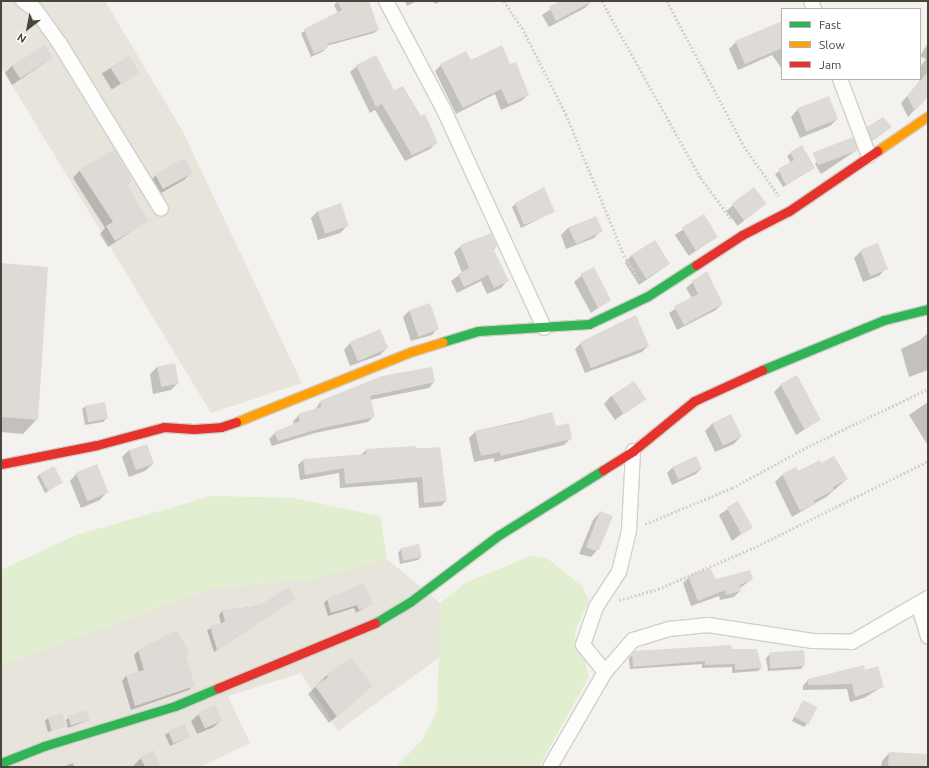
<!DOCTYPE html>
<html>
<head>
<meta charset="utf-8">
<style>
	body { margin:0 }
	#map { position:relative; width:929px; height:768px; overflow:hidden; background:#f4f2ee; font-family:Ubuntu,sans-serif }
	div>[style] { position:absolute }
	.residential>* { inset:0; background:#e7e4dc }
	.green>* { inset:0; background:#e1eecf }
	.shadow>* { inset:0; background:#0003; transform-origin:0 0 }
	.building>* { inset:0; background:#dedbd6; transform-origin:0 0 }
	.path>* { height:2.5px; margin-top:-1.25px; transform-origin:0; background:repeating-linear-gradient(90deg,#d3d2cc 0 2px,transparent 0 4px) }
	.roads { filter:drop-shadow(1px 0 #d2d0cb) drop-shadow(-1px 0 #d2d0cb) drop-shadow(0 1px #d2d0cb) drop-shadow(0 -1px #d2d0cb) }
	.street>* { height:14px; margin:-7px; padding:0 7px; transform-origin:7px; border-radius:7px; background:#fdfdfc }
	.fast>* { height:9px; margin:-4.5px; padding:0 4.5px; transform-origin:4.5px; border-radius:4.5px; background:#30b455 }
	.slow>* { height:9px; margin:-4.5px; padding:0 4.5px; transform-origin:4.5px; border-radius:4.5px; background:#ff9f0a }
	.jam>* { height:9px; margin:-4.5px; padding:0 4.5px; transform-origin:4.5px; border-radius:4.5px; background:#e5322d }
	span { translate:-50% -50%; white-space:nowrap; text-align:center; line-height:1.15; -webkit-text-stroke:3px #fff; paint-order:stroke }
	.frame { position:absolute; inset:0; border:2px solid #4b4439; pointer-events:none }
	.legend { position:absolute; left:781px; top:8px; width:140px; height:72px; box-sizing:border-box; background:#fff; border:1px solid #b7b4b0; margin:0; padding:5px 7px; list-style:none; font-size:12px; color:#4b4439 }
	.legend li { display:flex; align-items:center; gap:8px; height:20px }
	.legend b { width:20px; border:1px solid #b7b4b0 }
	.north { position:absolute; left:8px; top:8px; width:40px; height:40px; -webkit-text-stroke:3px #fff; paint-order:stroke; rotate:212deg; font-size:11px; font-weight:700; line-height:16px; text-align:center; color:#4b4439 }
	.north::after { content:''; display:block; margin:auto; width:14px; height:18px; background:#4b4439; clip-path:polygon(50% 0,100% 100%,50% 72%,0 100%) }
</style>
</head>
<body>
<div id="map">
	<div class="residential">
		<div style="clip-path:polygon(1px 1px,105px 1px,182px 130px,302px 383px,211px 413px,1px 67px)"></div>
		<div style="clip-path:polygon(387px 559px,440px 603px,440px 657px,338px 731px,301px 673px,228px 696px,250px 743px,201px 767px,1px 767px,1px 665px,213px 588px,311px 579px)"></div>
	</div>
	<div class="green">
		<div style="clip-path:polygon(212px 496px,293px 498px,380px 516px,387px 559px,311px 579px,213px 588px,1px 665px,1px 570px,76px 535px)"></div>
		<div style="clip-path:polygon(530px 556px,547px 558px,583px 587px,589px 601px,575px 631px,575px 648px,585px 661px,589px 677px,539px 767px,396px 767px,422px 740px,437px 711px,440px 603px,465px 583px)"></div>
	</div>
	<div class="shadow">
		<div style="clip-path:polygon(338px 1px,368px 1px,378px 30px,374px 33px,326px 46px,324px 51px,311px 57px,301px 33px,338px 13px,334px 5px)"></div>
		<div style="clip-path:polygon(405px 1px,417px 1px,407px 6px)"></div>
		<div style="clip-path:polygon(433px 1px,442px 1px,435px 4px)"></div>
		<div style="clip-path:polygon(563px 1px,592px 1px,585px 8px,549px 27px,542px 15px)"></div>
		<div style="clip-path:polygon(782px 22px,782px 69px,772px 55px,738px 70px,729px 49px,736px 42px)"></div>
		<div style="clip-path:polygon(928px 43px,928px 95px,908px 117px,901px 103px,920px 81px,918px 79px,920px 79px,920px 67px,926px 59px,920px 56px)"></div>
		<div style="left:128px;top:57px;width:19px;height:31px;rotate:58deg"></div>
		<div style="clip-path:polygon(52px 58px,12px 85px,5px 73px,12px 66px)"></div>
		<div style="clip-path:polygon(470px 61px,510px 65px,528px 95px,521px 101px,501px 110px,495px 94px,456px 114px,435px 71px,441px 65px)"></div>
		<div style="clip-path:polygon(357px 66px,393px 92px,437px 142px,430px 149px,405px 161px,375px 110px,370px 113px,350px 72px)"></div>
		<div style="clip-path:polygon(828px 97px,837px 119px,830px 126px,800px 138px,791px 117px,798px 109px)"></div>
		<div style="clip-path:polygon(868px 128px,887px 130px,869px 143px,864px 131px)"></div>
		<div style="clip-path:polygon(801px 146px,814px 168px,783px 187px,775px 174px,791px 163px,787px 156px)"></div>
		<div style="clip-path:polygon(857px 150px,821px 174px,815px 164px,818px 160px)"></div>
		<div style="clip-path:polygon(80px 170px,131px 181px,127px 186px,147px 221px,108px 247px,100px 234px,105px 228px,73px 178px)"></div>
		<div style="clip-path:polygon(191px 173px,184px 180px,156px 196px,148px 183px,156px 175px)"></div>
		<div style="left:753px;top:189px;width:19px;height:35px;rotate:51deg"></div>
		<div style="clip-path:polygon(515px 204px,553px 212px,521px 228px,512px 207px)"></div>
		<div style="clip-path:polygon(318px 211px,347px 226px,340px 233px,318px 240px,311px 218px)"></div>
		<div style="left:703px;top:216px;width:25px;height:34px;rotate:56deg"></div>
		<div style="clip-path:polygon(596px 217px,601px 231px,594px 238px,566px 249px,561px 235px,568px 228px)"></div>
		<div style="clip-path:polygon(461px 246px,496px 247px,493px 250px,507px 281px,501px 288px,487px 294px,481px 281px,457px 293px,451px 281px,462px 273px,454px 252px)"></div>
		<div style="clip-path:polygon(861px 251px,886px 268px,879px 276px,863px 282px,854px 258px)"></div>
		<div style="clip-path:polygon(632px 255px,669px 264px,639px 285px,625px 263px)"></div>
		<div style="clip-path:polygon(2px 264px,37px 419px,23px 434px,1px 432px)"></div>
		<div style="clip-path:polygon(582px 275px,610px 300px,591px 313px,574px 282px)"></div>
		<div style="clip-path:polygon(693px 282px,722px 304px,716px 310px,677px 330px,669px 313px,692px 298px,686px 288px)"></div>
		<div style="clip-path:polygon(409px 311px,437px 329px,432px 335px,411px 341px,403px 317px)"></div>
		<div style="clip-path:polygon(928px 333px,928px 370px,909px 377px,901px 349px,920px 340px)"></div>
		<div style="clip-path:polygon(351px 342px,387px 348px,380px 355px,350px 366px,344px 350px)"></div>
		<div style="clip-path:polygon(581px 343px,648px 346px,642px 352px,585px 373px,575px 349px)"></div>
		<div style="clip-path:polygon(174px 364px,178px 383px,171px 390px,153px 394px,150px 374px,157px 367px)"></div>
		<div style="clip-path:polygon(434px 382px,429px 388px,370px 400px,374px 416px,368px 422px,315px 433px,272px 446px,269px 439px,275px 433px,294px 425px,293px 421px,299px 415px,315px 410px,320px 402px)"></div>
		<div style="clip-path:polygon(781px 385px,819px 420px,796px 435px,774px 392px)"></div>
		<div style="clip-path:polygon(611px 396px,644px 398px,615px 420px,604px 404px)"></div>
		<div style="clip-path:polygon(928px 402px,928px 444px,927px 444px,909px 415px)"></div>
		<div style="clip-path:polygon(86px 406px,107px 418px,103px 422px,85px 425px,82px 409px)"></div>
		<div style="clip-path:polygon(731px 415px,741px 436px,734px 444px,715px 452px,705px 431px,712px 424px)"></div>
		<div style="clip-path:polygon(525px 420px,555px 427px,571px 438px,564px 445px,494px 462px,494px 458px,474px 462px,469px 438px,476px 431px)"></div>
		<div style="clip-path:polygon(440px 448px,446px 501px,441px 506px,419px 508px,417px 482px,340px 488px,339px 473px,300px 480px,298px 465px,303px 460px,361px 455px,366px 450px)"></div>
		<div style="clip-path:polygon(129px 450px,153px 464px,145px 471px,129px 477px,122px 457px)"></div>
		<div style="clip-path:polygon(695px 457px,701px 469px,696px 474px,672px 485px,667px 473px,672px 468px)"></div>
		<div style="clip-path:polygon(821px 464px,847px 479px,826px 497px,792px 517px,775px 482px,782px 475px,796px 468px,798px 472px)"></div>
		<div style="clip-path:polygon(77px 473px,107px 492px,100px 500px,81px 508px,70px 481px)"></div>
		<div style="clip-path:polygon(40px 474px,62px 482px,45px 493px,37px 477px)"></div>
		<div style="clip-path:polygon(738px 502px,749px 528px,732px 541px,719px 515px)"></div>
		<div style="clip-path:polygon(600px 512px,598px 549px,591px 557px,579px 554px,593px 520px)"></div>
		<div style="clip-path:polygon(401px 549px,421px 557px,418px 560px,400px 564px,398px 553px)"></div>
		<div style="clip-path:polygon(689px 577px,715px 580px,752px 579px,740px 588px,740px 591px,734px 597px,720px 600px,719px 596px,691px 606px,683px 583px)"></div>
		<div style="clip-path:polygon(327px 600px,372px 603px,356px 613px,354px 608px,328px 616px,324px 603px)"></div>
		<div style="clip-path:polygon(291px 601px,214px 652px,207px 630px,221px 624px,219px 615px,222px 611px)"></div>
		<div style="clip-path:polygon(139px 650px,188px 654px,185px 657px,193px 685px,189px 690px,131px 710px,122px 681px,126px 676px,139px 673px,134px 655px)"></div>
		<div style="clip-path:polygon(731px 650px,761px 668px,758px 671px,732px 673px,732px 667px,702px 668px,702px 664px,630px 669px,629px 658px,635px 652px)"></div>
		<div style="clip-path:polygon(770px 654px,804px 665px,801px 669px,768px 671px,766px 658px)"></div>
		<div style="clip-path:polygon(351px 658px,364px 693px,329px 723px,308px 694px,326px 676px)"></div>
		<div style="clip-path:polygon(864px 671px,882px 687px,864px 698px,850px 702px,847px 689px,803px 690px,803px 686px,808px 680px)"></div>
		<div style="clip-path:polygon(803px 701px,807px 724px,804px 727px,792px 721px)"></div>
		<div style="clip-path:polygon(199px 714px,221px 720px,214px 727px,197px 734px,191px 721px)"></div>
		<div style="clip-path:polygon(69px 717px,89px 720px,68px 728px,66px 720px)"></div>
		<div style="clip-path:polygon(48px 718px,64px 726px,48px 732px,45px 721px)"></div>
		<div style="clip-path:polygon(169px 732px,189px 737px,170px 746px,165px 735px)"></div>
		<div style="clip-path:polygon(889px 753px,918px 767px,881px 767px,882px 761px)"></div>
		<div style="clip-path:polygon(141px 758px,160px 767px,135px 767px,134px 765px)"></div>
		<div style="clip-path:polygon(73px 763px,74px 767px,62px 767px)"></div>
	</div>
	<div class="building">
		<div style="clip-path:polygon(337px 1px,369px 1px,379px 30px,327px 44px,328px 48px,314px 54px,304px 29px,342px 10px)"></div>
		<div style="clip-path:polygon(560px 1px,593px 1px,556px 21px,549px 7px)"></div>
		<div style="clip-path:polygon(782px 21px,782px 48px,745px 64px,735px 41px)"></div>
		<div style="left:45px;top:45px;width:15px;height:39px;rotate:58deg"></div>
		<div style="clip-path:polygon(502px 45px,510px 64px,516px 62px,529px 95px,508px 104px,501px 89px,463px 108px,440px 64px,466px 51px,471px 60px)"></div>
		<div style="clip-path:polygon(376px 55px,394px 90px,403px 86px,421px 116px,425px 114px,438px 143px,412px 155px,382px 104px,376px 107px,356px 65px)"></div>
		<div style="left:129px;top:56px;width:20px;height:22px;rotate:57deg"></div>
		<div style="clip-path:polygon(928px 72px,928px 97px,915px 111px,907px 96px)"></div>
		<div style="left:829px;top:96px;width:25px;height:34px;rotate:69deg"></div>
		<div style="clip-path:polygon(883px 117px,892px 127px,872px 140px,867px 127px)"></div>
		<div style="left:853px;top:137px;width:14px;height:43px;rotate:69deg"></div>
		<div style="clip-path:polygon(802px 145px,815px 168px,786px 185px,778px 169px,794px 160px,790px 152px)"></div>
		<div style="clip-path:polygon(114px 149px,132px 181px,127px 185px,149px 221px,115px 241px,106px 226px,113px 222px,79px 170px)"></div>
		<div style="left:185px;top:158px;width:17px;height:34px;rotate:62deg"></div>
		<div style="clip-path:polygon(544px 187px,555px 212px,524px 225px,515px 203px)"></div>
		<div style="left:754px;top:187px;width:21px;height:28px;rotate:53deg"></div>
		<div style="left:341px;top:203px;width:24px;height:25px;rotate:71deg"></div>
		<div style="left:704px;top:214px;width:27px;height:26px;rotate:59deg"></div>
		<div style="left:596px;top:216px;width:17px;height:30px;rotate:65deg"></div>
		<div style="clip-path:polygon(491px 233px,497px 247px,493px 248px,509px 281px,494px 288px,488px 275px,464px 287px,458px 274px,469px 268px,460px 245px)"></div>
		<div style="left:655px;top:240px;width:28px;height:28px;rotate:58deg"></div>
		<div style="left:878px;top:243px;width:28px;height:19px;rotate:69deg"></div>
		<div style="clip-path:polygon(2px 263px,48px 267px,38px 420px,1px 417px)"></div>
		<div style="left:594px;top:267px;width:38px;height:15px;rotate:63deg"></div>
		<div style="clip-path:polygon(707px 271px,723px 304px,684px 325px,674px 306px,698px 294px,692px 281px)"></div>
		<div style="left:430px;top:303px;width:28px;height:22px;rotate:71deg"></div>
		<div style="clip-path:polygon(636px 315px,649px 346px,591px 368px,580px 342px)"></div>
		<div style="left:380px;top:329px;width:21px;height:33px;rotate:67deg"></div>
		<div style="left:175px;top:363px;width:21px;height:18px;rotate:79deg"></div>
		<div style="clip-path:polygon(432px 367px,435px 382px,370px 396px,375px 417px,322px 428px,278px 441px,274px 432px,300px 421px,298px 414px,321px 407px,320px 401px,382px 376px)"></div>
		<div style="left:797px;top:375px;width:51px;height:19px;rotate:62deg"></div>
		<div style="left:634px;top:381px;width:22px;height:27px;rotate:56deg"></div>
		<div style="left:105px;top:402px;width:17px;height:20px;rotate:80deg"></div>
		<div style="clip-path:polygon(552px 412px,556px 426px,569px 423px,572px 439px,501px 456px,500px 452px,481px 456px,475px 431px,525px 421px,524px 419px)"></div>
		<div style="left:731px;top:414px;width:25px;height:21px;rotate:64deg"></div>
		<div style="left:147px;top:444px;width:21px;height:19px;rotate:71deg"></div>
		<div style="clip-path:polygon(416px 446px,416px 449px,440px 447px,447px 501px,424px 503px,422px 477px,345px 484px,344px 468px,305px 475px,303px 459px,366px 454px,366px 449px)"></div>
		<div style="left:696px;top:456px;width:14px;height:26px;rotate:65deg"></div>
		<div style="clip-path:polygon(834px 456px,848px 479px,833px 487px,834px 490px,813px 501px,815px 504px,800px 511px,782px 474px,796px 467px,798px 471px,820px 460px,821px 463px)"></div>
		<div style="left:97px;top:464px;width:31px;height:23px;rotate:68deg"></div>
		<div style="left:54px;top:466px;width:19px;height:17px;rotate:62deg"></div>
		<div style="left:738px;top:501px;width:31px;height:13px;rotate:61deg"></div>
		<div style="clip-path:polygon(600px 511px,613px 516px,599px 550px,593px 550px,586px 547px)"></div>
		<div style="left:419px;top:544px;width:13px;height:19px;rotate:77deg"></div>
		<div style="clip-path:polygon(710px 568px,716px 579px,750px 570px,753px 579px,740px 585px,741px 591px,726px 595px,725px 590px,698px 601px,688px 576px)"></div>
		<div style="clip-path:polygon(364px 583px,373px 604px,359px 610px,357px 605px,331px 613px,327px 599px)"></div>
		<div style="clip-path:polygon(289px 587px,296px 598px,217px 650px,210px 626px,225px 622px,222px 610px,258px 606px)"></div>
		<div style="clip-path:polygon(177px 630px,190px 654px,186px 656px,195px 686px,135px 706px,126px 675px,144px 670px,138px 650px)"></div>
		<div style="clip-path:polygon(731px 645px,732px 649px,757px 649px,762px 668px,735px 670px,735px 664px,705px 665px,705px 661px,633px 667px,632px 654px,634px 651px)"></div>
		<div style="left:804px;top:650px;width:16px;height:35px;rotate:86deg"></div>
		<div style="clip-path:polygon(351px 657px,373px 686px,337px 717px,315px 686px,328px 677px,326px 675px)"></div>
		<div style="clip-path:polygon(864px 665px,865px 670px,878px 666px,884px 687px,855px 697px,852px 684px,808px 685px,808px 679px)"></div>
		<div style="left:803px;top:700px;width:16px;height:19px;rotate:27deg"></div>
		<div style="left:215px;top:705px;width:17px;height:19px;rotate:65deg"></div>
		<div style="left:87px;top:710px;width:10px;height:20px;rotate:73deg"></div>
		<div style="left:62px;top:713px;width:14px;height:15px;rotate:73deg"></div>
		<div style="left:185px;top:724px;width:14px;height:18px;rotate:69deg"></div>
		<div style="clip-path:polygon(154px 750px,161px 767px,145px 767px,140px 757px)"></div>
		<div style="clip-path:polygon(889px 752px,928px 754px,928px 767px,888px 767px)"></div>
	</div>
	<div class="path">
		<div style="left:504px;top:1px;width:36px;rotate:56deg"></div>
		<div style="left:524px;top:31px;width:93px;rotate:63.2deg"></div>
		<div style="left:566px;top:114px;width:152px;rotate:67.6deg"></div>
		<div style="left:624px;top:255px;width:29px;rotate:59deg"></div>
		<div style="left:602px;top:1px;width:203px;rotate:60.8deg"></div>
		<div style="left:701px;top:178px;width:52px;rotate:53.6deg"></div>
		<div style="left:667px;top:1px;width:164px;rotate:62deg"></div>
		<div style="left:744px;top:146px;width:61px;rotate:55deg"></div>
		<div style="left:645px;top:524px;width:94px;rotate:-22.5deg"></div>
		<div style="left:732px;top:488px;width:88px;rotate:-28.6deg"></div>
		<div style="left:809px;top:446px;width:132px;rotate:-25.6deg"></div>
		<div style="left:619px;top:600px;width:41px;rotate:-15.8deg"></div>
		<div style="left:658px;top:589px;width:103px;rotate:-23.3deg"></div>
		<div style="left:753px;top:548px;width:195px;rotate:-26.4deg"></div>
	</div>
	<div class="roads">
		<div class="street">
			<div style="left:23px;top:1px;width:14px;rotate:34deg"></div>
			<div style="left:35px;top:9px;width:43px;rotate:54.5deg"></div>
			<div style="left:60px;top:44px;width:193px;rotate:58.5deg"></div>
			<div style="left:386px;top:1px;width:121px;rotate:62deg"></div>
			<div style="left:443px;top:108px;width:242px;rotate:65.3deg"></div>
			<div style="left:811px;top:1px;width:9px;rotate:69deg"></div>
			<div style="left:840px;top:79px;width:82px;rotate:69.4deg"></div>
			<div style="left:918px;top:604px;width:34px;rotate:73deg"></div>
			<div style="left:605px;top:672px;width:43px;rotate:-48.8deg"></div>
			<div style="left:633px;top:640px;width:39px;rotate:-17deg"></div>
			<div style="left:670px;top:629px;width:38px;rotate:-6deg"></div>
			<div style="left:708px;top:625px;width:106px;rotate:8.7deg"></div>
			<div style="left:813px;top:641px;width:39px;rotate:1deg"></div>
			<div style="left:852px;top:642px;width:88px;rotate:-30.1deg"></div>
			<div style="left:550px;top:767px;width:110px;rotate:-59.9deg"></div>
			<div style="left:605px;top:672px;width:35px;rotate:-129deg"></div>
			<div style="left:583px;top:645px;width:40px;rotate:-71.1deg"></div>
			<div style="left:596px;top:607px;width:42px;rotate:-56.7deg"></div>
			<div style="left:619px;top:572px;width:42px;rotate:-76.3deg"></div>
			<div style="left:629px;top:531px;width:80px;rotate:-87.1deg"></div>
		</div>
		<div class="fast">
			<div style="left:442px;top:342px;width:38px;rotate:-17deg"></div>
			<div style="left:478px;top:331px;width:111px;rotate:-3.6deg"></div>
			<div style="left:589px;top:324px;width:65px;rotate:-25.4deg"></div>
			<div style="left:648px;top:296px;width:57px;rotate:-32.9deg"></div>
			<div style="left:762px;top:370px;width:132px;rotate:-22.3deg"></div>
			<div style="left:884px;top:320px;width:45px;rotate:-14deg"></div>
			<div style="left:375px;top:623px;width:41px;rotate:-31deg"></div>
			<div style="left:410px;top:602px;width:111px;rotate:-37deg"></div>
			<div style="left:499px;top:535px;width:123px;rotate:-32deg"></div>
			<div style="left:1px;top:763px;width:46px;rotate:-21.6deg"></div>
			<div style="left:44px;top:746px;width:137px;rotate:-17deg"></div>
			<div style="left:175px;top:706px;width:47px;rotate:-22.7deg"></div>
		</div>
		<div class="slow">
			<div style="left:877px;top:151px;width:62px;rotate:-34.5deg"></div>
			<div style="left:236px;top:422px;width:188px;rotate:-21.9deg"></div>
			<div style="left:410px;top:352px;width:34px;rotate:-17deg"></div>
		</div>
		<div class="jam">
			<div style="left:696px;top:265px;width:55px;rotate:-33.1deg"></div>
			<div style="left:742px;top:235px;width:53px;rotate:-27.1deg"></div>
			<div style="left:789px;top:211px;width:107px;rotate:-34.3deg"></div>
			<div style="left:1px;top:464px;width:98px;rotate:-11.2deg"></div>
			<div style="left:97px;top:445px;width:69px;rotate:-15deg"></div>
			<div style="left:164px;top:427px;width:30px;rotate:4deg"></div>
			<div style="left:194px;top:429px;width:27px;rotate:-4deg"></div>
			<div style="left:221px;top:427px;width:16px;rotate:-18deg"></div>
			<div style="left:603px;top:470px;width:36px;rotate:-32deg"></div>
			<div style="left:633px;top:451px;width:79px;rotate:-39.3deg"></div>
			<div style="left:694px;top:401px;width:75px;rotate:-24.5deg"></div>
			<div style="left:218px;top:688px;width:170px;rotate:-22.5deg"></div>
		</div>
	</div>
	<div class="frame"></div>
	<ul class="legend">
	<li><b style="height:5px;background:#30b455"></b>Fast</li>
	<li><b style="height:5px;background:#ff9f0a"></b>Slow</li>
	<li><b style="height:5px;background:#e5322d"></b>Jam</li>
	</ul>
	<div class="north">N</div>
</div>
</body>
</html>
